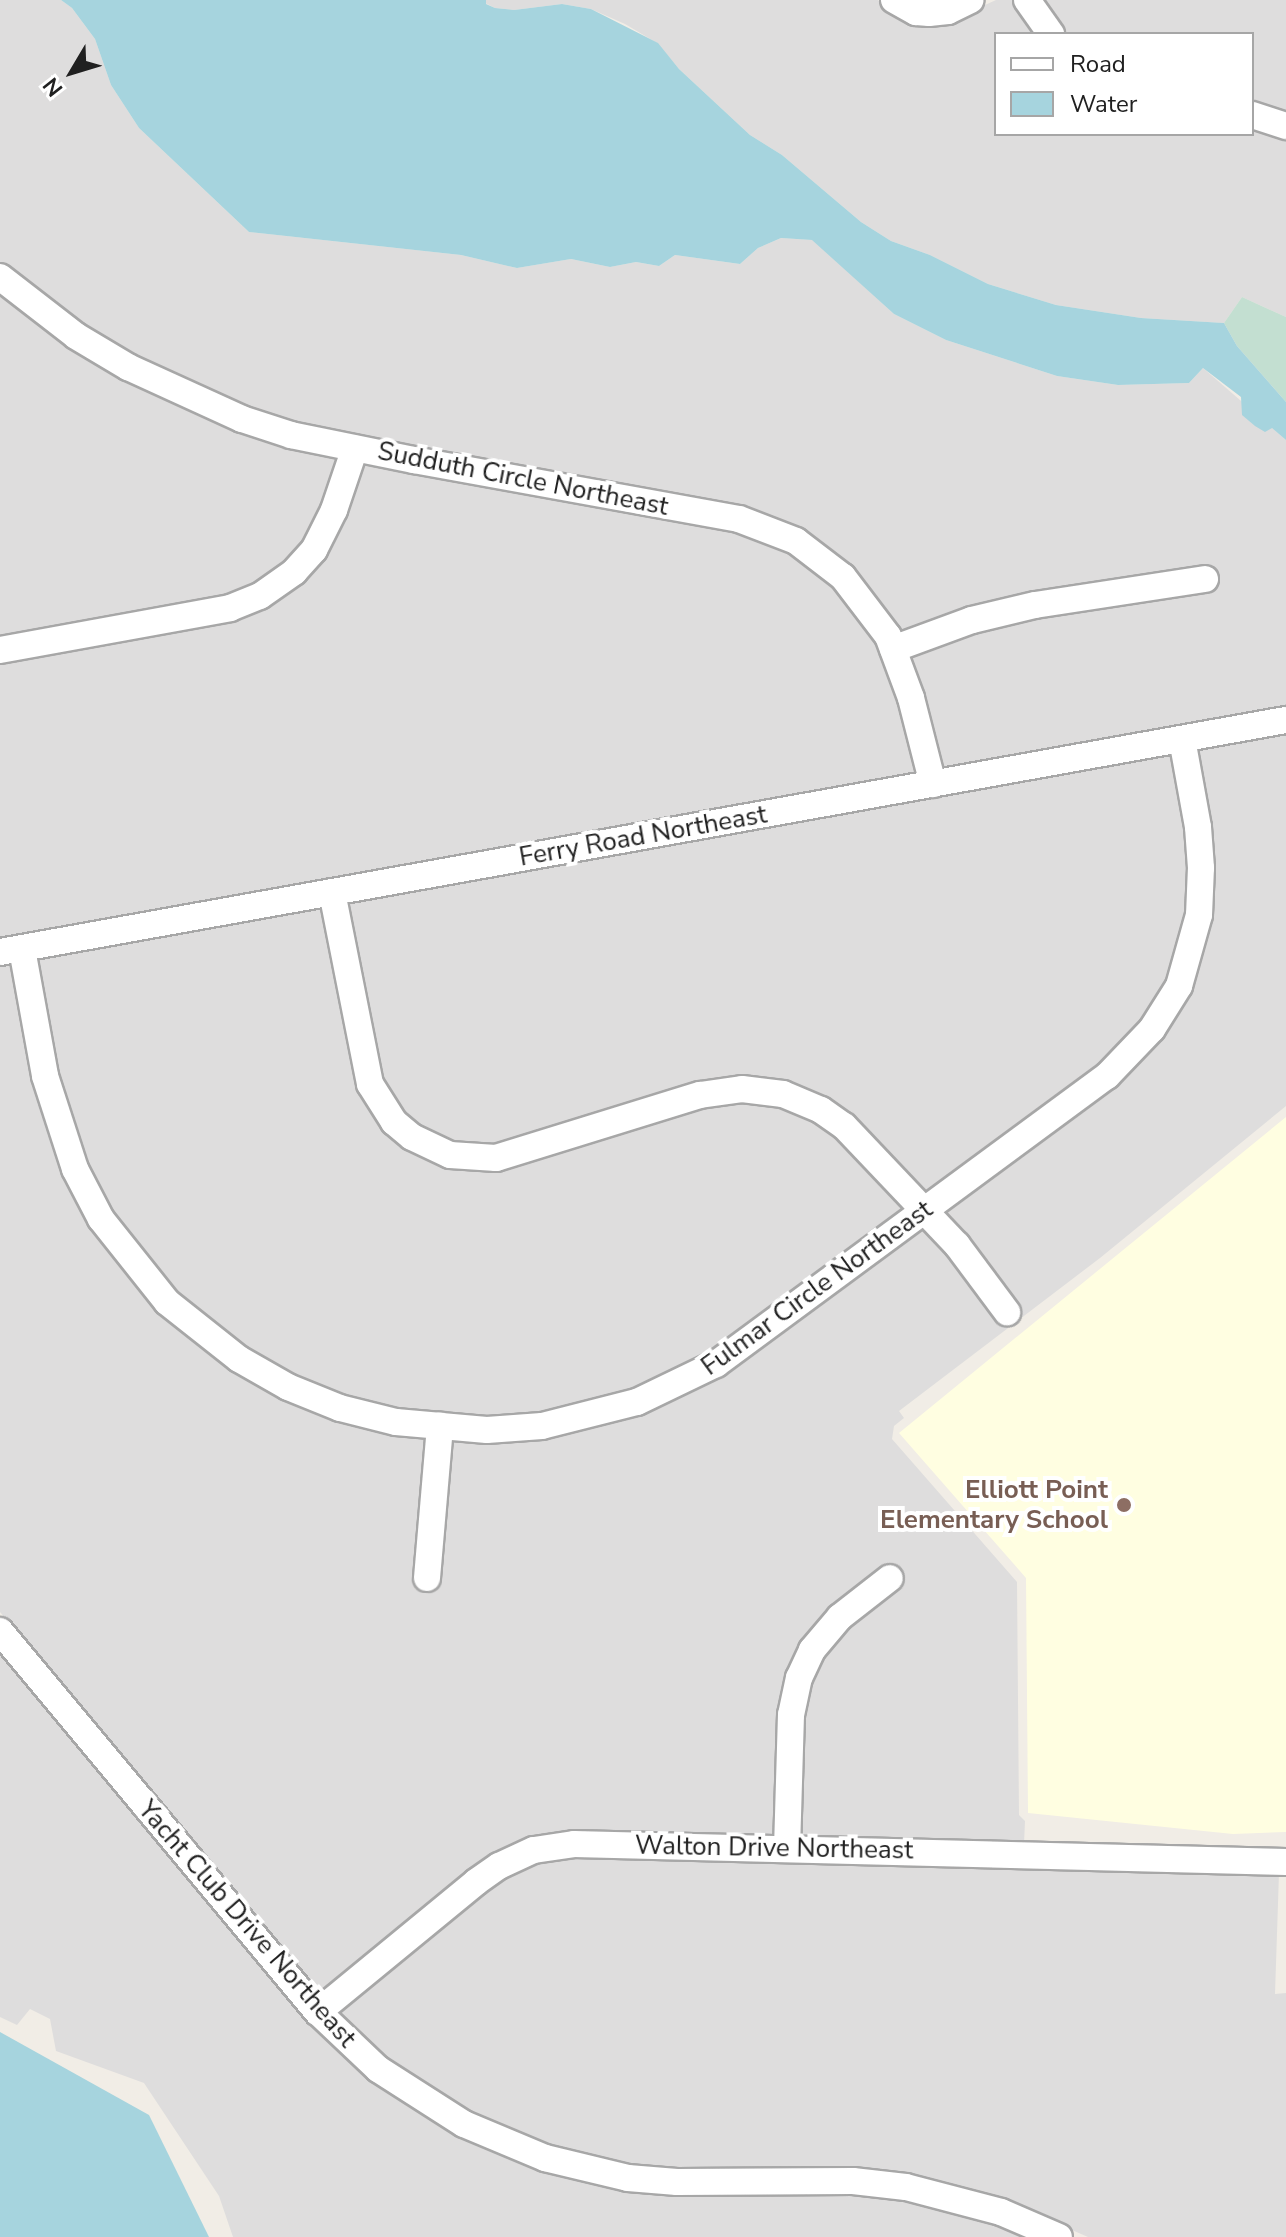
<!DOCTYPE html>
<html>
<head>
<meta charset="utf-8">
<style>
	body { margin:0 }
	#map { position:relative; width:1286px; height:2237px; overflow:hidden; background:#f1ede6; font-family:"Nunito Sans",sans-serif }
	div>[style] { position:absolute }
	.residential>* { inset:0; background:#dedddd }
	.education>* { inset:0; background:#fffee1 }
	.wetland>* { inset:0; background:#c3dfd1 }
	.water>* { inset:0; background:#a6d4de }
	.roads { filter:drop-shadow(2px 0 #a7a7a7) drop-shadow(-2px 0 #a7a7a7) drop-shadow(0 2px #a7a7a7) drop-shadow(0 -2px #a7a7a7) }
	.minor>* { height:26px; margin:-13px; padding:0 13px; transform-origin:13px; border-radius:13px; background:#fff }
	.dots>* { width:22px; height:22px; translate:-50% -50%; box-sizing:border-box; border:4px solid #fff; border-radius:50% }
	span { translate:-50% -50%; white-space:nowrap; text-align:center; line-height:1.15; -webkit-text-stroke:8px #fff; paint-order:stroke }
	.street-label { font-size:26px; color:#202020 }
	.education-label { font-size:26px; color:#785e54; font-weight:700 }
	.right { translate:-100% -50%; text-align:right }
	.legend { position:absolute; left:994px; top:32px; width:260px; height:104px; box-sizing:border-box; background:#fff; border:2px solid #a6a6a6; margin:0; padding:10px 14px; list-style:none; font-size:24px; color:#202020 }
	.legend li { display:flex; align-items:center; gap:16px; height:40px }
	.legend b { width:40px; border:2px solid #a6a6a6 }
	.north { position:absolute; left:32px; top:32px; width:80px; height:80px; -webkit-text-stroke:6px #fff; paint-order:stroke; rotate:232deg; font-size:22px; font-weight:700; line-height:32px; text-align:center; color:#202020 }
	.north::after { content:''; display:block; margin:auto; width:28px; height:36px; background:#202020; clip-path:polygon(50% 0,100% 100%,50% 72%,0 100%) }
</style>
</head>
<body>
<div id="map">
	<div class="residential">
		<div style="clip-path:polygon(0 0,61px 0,72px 8px,95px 39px,111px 85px,139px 128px,249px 232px,461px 255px,517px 268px,571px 259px,610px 267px,636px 262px,659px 266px,675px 255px,740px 264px,758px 248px,781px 238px,813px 240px,894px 314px,946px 340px,1057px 376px,1118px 385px,1189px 383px,1203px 368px,1286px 440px,1286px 710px,942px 771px,908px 655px,974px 631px,1036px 616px,1215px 589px,1217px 568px,1177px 571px,900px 636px,888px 613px,852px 568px,803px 532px,775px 519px,742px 509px,295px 424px,247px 409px,135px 358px,84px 327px,0 262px)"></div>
		<div style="clip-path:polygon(486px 0,878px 0,889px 11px,952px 20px,996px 0,1015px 0,1036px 34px,996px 34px,996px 134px,1252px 134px,1252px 127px,1286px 138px,1286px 317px,1242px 297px,1224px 323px,1141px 318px,1056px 305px,988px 284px,930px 255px,891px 241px,861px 222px,782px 155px,750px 135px,679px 69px,657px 43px,625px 24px,591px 9px,562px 4px,514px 10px,495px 8px,485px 3px)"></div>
		<div style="clip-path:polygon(1042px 0,1286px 0,1286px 114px,1252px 103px,1252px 34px,1068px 34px)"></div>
		<div style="clip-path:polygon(0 293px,70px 345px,172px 402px,237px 429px,340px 456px,323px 508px,305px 545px,274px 576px,228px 598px,0 639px)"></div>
		<div style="clip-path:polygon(362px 461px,735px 530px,789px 551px,835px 585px,877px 642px,900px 703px,919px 776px,0 942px,0 661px,263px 606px)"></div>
		<div style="clip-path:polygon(1286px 731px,1286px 1106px,1100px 1258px,899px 1411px,904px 1418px,894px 1426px,892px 1439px,1017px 1582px,1019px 1815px,1025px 1821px,1024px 1844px,799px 1838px,802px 1714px,810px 1680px,821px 1655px,860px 1613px,905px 1580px,894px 1563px,848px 1596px,804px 1644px,776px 1837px,530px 1840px,321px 1997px,0 1612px,0 963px,12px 961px,34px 1080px,65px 1175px,91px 1225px,138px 1289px,194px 1342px,233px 1369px,428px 1436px,415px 1589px,437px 1589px,451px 1438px,543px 1436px,639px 1413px,921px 1226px,947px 1253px,1003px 1327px,1022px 1314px,966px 1238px,941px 1212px,1189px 988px,1210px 914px,1195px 747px)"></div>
		<div style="clip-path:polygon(1172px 752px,1190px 870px,1188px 915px,1168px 983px,1144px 1023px,1100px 1068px,926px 1197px,829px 1101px,788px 1083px,496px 1147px,453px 1144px,420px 1128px,403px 1114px,380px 1079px,346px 900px)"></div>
		<div style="clip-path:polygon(323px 905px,359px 1090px,387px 1131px,430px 1160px,447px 1165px,741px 1100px,779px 1104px,815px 1119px,835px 1135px,907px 1211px,711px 1355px,634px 1392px,542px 1415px,489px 1419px,399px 1411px,345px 1397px,295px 1377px,246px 1350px,176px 1294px,111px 1212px,85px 1164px,56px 1073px,35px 957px)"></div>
		<div style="clip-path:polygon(0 1650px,315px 2027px,371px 2078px,458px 2134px,541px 2169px,626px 2189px,851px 2192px,902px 2197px,995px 2222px,1030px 2237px,233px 2237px,219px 2196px,144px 2083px,56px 2051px,50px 2019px,30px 2009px,17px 2025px,0 2017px)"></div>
		<div style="clip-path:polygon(573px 1855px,1279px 1873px,1275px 1994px,1286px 1993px,1286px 2237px,1088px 2237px,1006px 2201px,908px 2176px,632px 2167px,550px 2148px,470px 2115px,386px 2060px,335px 2012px,504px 1875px,536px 1860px)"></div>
	</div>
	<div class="education">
		<div style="clip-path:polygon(1286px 1117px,1286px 1832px,1233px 1834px,1028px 1813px,1026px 1578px,899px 1433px)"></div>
	</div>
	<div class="wetland">
		<div style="clip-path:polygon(1242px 297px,1286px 317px,1286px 402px,1237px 346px,1224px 323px)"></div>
	</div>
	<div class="water">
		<div style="clip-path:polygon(61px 0,486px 0,486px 4px,495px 8px,514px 10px,562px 4px,591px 9px,658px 43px,679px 69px,750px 135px,782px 155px,861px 222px,891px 241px,930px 255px,988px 284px,1056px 305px,1141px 318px,1224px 323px,1237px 346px,1286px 402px,1286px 440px,1272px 428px,1265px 432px,1255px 426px,1242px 415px,1241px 397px,1203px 368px,1189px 383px,1118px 385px,1057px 376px,946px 340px,894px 314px,812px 240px,781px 238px,758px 248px,740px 264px,675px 255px,659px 266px,636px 262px,610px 267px,571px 259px,517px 268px,461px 255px,249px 232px,139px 128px,111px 85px,95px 39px,72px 8px)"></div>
		<div style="clip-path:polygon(0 2032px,149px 2115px,209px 2237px,0 2237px)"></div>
	</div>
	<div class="roads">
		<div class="minor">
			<div style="left:894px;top:0;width:25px;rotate:29deg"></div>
			<div style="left:916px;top:12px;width:13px;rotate:4deg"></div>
			<div style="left:929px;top:13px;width:19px;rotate:-6deg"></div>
			<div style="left:948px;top:11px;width:25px;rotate:-26deg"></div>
			<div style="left:1027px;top:0;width:42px;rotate:54.8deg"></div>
			<div style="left:1252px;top:115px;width:36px;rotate:18deg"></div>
			<div style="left:0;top:277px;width:96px;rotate:37.8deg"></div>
			<div style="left:76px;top:336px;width:61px;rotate:30.8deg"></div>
			<div style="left:128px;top:367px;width:125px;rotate:24.5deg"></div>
			<div style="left:242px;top:419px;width:52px;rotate:18.1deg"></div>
			<div style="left:291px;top:435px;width:126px;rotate:11.5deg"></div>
			<div style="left:414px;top:460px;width:330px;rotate:10.3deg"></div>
			<div style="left:739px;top:519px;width:61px;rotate:21.1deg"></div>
			<div style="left:796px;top:541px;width:59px;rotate:37.5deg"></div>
			<div style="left:843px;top:577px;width:74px;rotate:52.7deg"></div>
			<div style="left:888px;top:636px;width:66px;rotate:69.6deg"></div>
			<div style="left:911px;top:698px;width:89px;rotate:75.7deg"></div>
			<div style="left:893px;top:649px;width:84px;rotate:-20.2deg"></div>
			<div style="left:972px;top:620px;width:65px;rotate:-13.4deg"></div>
			<div style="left:1035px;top:605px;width:172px;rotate:-8.7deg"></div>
			<div style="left:0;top:650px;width:234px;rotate:-10.3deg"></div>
			<div style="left:230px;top:608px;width:32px;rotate:-22deg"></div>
			<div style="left:260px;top:596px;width:42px;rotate:-35.2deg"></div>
			<div style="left:294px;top:572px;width:30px;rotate:-48deg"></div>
			<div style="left:314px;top:550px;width:45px;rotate:-63.4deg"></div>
			<div style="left:334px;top:510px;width:65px;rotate:-71.3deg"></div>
			<div style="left:332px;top:892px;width:196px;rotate:78.8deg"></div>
			<div style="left:370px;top:1084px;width:45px;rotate:57.7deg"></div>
			<div style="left:394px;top:1122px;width:23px;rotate:40deg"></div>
			<div style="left:412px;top:1137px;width:42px;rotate:25.3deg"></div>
			<div style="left:450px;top:1155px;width:46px;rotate:3.7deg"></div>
			<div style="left:496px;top:1158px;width:214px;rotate:-17.2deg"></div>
			<div style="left:700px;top:1095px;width:42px;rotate:-8.1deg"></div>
			<div style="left:742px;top:1089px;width:41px;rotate:7deg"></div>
			<div style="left:783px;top:1094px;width:41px;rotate:22.8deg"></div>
			<div style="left:821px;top:1110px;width:28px;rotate:35deg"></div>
			<div style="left:844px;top:1126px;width:164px;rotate:46.5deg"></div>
			<div style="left:957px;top:1245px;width:84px;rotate:53.3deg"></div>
			<div style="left:22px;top:949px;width:129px;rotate:79.7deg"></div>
			<div style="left:45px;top:1076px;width:98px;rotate:72.1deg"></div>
			<div style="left:75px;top:1169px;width:56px;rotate:62.5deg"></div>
			<div style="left:101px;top:1219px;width:106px;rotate:51.5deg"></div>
			<div style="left:167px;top:1302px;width:92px;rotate:38.4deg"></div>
			<div style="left:239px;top:1359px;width:56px;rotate:29.7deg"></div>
			<div style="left:288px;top:1387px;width:56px;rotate:22deg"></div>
			<div style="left:340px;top:1408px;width:58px;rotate:14deg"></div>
			<div style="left:396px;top:1422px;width:91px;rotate:5deg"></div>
			<div style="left:487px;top:1430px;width:55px;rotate:-4.2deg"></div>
			<div style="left:542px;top:1426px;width:98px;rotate:-14.2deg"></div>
			<div style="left:637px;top:1402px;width:88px;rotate:-25.7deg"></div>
			<div style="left:716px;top:1364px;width:486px;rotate:-36.4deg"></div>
			<div style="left:1107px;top:1076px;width:65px;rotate:-46.2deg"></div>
			<div style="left:1152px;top:1029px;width:51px;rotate:-57.9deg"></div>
			<div style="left:1179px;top:986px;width:74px;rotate:-74.3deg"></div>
			<div style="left:1199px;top:915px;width:47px;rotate:-87.6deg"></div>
			<div style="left:1201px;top:868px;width:41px;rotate:-94.2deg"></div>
			<div style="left:1198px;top:827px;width:89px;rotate:-100.3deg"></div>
			<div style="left:0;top:952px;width:1307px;rotate:-10.23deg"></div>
			<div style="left:427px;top:1578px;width:153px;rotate:-85.1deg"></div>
			<div style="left:0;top:1631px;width:496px;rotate:50.2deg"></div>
			<div style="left:318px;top:2012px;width:83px;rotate:43.5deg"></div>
			<div style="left:378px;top:2069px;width:102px;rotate:32.6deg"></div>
			<div style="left:464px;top:2124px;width:88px;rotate:22.8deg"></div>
			<div style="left:545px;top:2158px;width:85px;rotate:13.5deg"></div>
			<div style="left:628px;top:2178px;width:49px;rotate:4.7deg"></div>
			<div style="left:677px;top:2182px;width:176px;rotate:-0.3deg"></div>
			<div style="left:853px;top:2181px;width:53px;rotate:6.5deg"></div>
			<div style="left:906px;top:2187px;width:98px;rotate:14.7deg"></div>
			<div style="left:1001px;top:2212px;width:63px;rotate:23.3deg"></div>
			<div style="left:787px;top:1849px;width:134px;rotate:-88.3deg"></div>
			<div style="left:791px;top:1715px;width:38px;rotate:-78deg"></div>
			<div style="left:799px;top:1678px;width:31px;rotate:-65deg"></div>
			<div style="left:812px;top:1650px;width:43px;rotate:-49.7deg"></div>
			<div style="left:840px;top:1617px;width:63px;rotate:-38deg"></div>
			<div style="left:318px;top:2012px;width:205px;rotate:-39.4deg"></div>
			<div style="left:476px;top:1882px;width:28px;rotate:-35deg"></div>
			<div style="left:499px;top:1866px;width:38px;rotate:-25deg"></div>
			<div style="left:534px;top:1850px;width:40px;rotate:-8.5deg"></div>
			<div style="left:574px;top:1844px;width:712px;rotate:1.45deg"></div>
		</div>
	</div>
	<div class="dots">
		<div style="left:1124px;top:1505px;background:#8d6e63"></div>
	</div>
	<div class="street-label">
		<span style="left:523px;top:479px;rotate:11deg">Sudduth Circle Northeast</span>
		<span style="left:643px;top:836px;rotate:-10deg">Ferry Road Northeast</span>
		<span style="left:817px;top:1288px;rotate:-36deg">Fulmar Circle Northeast</span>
		<span style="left:774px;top:1848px;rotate:1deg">Walton Drive Northeast</span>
		<span style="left:247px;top:1924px;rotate:49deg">Yacht Club Drive Northeast</span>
	</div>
	<div class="education-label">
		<span class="right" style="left:1108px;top:1505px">Elliott Point<br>Elementary School</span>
	</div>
	<ul class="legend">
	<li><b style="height:10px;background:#fff"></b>Road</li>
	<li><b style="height:22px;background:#a6d4de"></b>Water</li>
	</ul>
	<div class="north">N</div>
</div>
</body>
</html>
